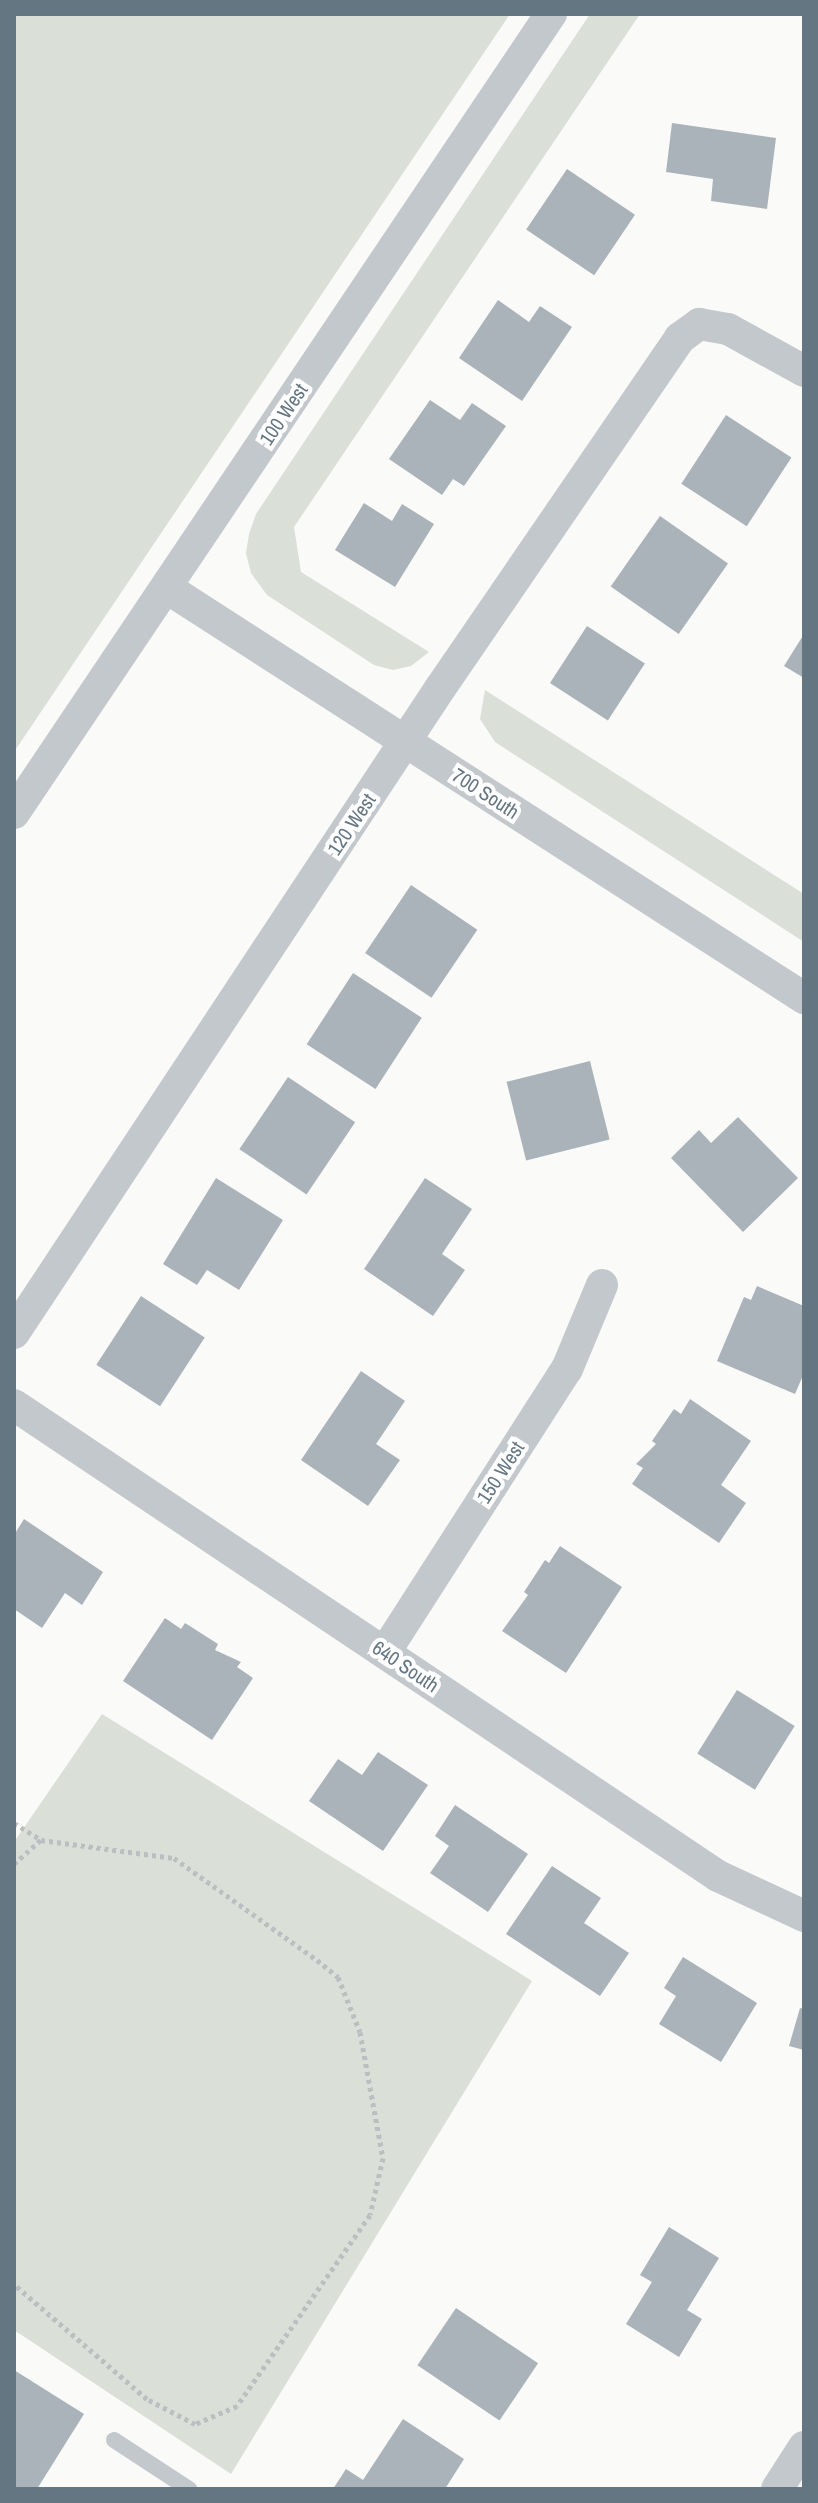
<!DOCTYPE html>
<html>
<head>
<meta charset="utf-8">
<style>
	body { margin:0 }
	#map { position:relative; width:818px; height:2503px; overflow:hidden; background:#fafaf8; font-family:"Archivo Narrow",sans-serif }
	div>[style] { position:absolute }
	.green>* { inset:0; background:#dadfd7 }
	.building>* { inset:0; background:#aab3b9; transform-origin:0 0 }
	.path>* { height:5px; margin-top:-2.5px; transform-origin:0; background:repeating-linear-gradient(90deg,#bbbfc2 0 4px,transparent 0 8px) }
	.service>* { height:16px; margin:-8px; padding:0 8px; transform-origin:8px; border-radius:8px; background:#c3c8cc }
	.minor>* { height:32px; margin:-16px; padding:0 16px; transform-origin:16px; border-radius:16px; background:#c3c8cc }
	span { translate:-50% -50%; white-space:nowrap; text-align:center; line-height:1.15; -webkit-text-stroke:8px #fff; paint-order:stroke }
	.street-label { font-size:20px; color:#657683 }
	.frame { position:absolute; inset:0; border:16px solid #657683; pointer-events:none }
</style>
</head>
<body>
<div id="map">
	<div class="green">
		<div style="clip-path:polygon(14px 14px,510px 14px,14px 752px)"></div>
		<div style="clip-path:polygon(590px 14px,640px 14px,294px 527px,301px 572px,429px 652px,411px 666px,393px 670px,374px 665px,267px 595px,251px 573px,246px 553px,249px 534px,256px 514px)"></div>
		<div style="clip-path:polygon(485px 690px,804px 894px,804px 942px,495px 742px,480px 719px)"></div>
		<div style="clip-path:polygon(102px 1714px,532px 1981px,231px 2474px,14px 2330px,14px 1842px)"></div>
	</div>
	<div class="building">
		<div style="clip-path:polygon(672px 123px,776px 138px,767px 209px,711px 201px,713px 179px,666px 172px)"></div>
		<div style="left:567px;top:169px;width:82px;height:73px;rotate:34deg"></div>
		<div style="clip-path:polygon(498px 300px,529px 322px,540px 306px,572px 327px,522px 401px,459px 358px)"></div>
		<div style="clip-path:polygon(430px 400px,460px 420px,472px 403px,506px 426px,464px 486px,453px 479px,442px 495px,389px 459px)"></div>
		<div style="left:726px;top:415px;width:78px;height:82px;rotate:33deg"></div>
		<div style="clip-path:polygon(364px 503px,392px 521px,402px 504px,434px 524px,395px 587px,335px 550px)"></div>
		<div style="left:660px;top:516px;width:83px;height:86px;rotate:35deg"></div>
		<div style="left:587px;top:626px;width:69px;height:68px;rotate:33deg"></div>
		<div style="clip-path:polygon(804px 634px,804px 678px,784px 666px)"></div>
		<div style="left:411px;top:885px;width:80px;height:82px;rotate:34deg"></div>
		<div style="left:353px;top:973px;width:82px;height:85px;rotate:33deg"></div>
		<div style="left:590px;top:1061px;width:81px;height:86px;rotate:76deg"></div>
		<div style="left:288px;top:1077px;width:81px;height:87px;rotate:34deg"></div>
		<div style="clip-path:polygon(738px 1117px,798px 1178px,743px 1232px,671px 1158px,699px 1130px,711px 1143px)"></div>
		<div style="clip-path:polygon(216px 1178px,283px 1220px,239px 1290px,207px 1270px,197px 1285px,163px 1264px)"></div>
		<div style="clip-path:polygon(425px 1178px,472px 1209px,442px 1254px,465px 1270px,433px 1316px,364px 1269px)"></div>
		<div style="clip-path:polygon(757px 1286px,804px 1306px,804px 1373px,795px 1394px,717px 1361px,744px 1297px,751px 1300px)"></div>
		<div style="left:141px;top:1296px;width:76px;height:82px;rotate:33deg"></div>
		<div style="clip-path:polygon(361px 1371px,405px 1401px,376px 1444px,400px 1460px,368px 1506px,301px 1460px)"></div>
		<div style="clip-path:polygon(690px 1399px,751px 1441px,721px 1485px,746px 1503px,719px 1543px,632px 1484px,643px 1468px,636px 1464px,656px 1444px,652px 1441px,674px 1409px,681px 1414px)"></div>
		<div style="clip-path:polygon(24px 1519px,103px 1572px,82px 1605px,65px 1593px,42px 1628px,14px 1609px,14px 1535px)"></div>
		<div style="clip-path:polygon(560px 1546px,622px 1587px,566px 1673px,502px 1631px,528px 1595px,524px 1592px,545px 1560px,549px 1563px)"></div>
		<div style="clip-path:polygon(165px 1618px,181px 1629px,185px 1623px,218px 1644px,215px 1650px,241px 1662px,237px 1667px,253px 1678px,212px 1740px,123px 1681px)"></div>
		<div style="left:737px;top:1690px;width:68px;height:75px;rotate:32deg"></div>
		<div style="clip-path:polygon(378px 1752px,428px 1785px,383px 1851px,309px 1801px,338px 1759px,362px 1775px)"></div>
		<div style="clip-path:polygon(455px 1805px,528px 1854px,488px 1912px,430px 1873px,449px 1846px,435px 1836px)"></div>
		<div style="clip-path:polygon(552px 1866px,601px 1898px,584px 1923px,629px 1953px,600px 1996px,506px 1934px)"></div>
		<div style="clip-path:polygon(683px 1957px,757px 2003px,721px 2062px,659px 2024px,676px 1996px,664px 1988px)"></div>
		<div style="clip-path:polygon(800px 2008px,804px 2009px,804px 2050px,789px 2046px)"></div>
		<div style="clip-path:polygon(669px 2227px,719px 2258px,687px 2310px,702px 2319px,679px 2357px,626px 2324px,652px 2282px,640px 2275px)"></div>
		<div style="left:456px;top:2308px;width:99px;height:69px;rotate:34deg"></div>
		<div style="clip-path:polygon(14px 2370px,84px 2414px,37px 2489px,14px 2488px)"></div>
		<div style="clip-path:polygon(403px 2419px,464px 2459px,445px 2489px,333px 2489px,346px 2469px,363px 2480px)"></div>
	</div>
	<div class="path">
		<div style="left:14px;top:1823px;width:32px;rotate:32deg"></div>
		<div style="left:14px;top:1864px;width:36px;rotate:-42deg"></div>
		<div style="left:41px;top:1840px;width:134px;rotate:7.7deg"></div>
		<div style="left:174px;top:1858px;width:176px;rotate:35.5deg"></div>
		<div style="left:317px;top:1960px;width:27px;rotate:39deg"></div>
		<div style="left:338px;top:1977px;width:59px;rotate:68.2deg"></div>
		<div style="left:360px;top:2032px;width:128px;rotate:79.7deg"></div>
		<div style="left:383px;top:2158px;width:58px;rotate:102.8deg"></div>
		<div style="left:370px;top:2215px;width:233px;rotate:124.9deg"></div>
		<div style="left:237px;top:2406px;width:46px;rotate:156.8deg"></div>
		<div style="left:195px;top:2424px;width:54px;rotate:-152.5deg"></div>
		<div style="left:147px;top:2399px;width:176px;rotate:-139.2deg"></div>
	</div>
	<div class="service">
		<div style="left:114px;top:2440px;width:90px;rotate:33.2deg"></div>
	</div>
	<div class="minor">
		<div style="left:167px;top:588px;width:758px;rotate:32.77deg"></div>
		<div style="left:14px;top:813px;width:963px;rotate:-56.1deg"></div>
		<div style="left:14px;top:1333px;width:774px;rotate:-56.54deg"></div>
		<div style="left:441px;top:687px;width:423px;rotate:-55.6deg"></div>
		<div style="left:680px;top:338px;width:24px;rotate:-36deg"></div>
		<div style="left:699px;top:324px;width:29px;rotate:10deg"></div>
		<div style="left:728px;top:329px;width:87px;rotate:28.9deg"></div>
		<div style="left:14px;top:1405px;width:847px;rotate:33.78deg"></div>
		<div style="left:718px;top:1876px;width:95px;rotate:24.9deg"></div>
		<div style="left:385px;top:1652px;width:336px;rotate:-57.3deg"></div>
		<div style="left:567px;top:1369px;width:91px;rotate:-67.4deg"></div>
		<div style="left:777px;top:2489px;width:50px;rotate:-57.3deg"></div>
	</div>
	<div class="street-label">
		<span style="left:283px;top:414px;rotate:-56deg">100 West</span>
		<span style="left:486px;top:793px;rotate:33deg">700 South</span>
		<span style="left:351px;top:824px;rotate:-56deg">120 West</span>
		<span style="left:500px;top:1472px;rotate:-57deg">150 West</span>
		<span style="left:406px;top:1666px;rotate:34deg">640 South</span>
	</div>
	<div class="frame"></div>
</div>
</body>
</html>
